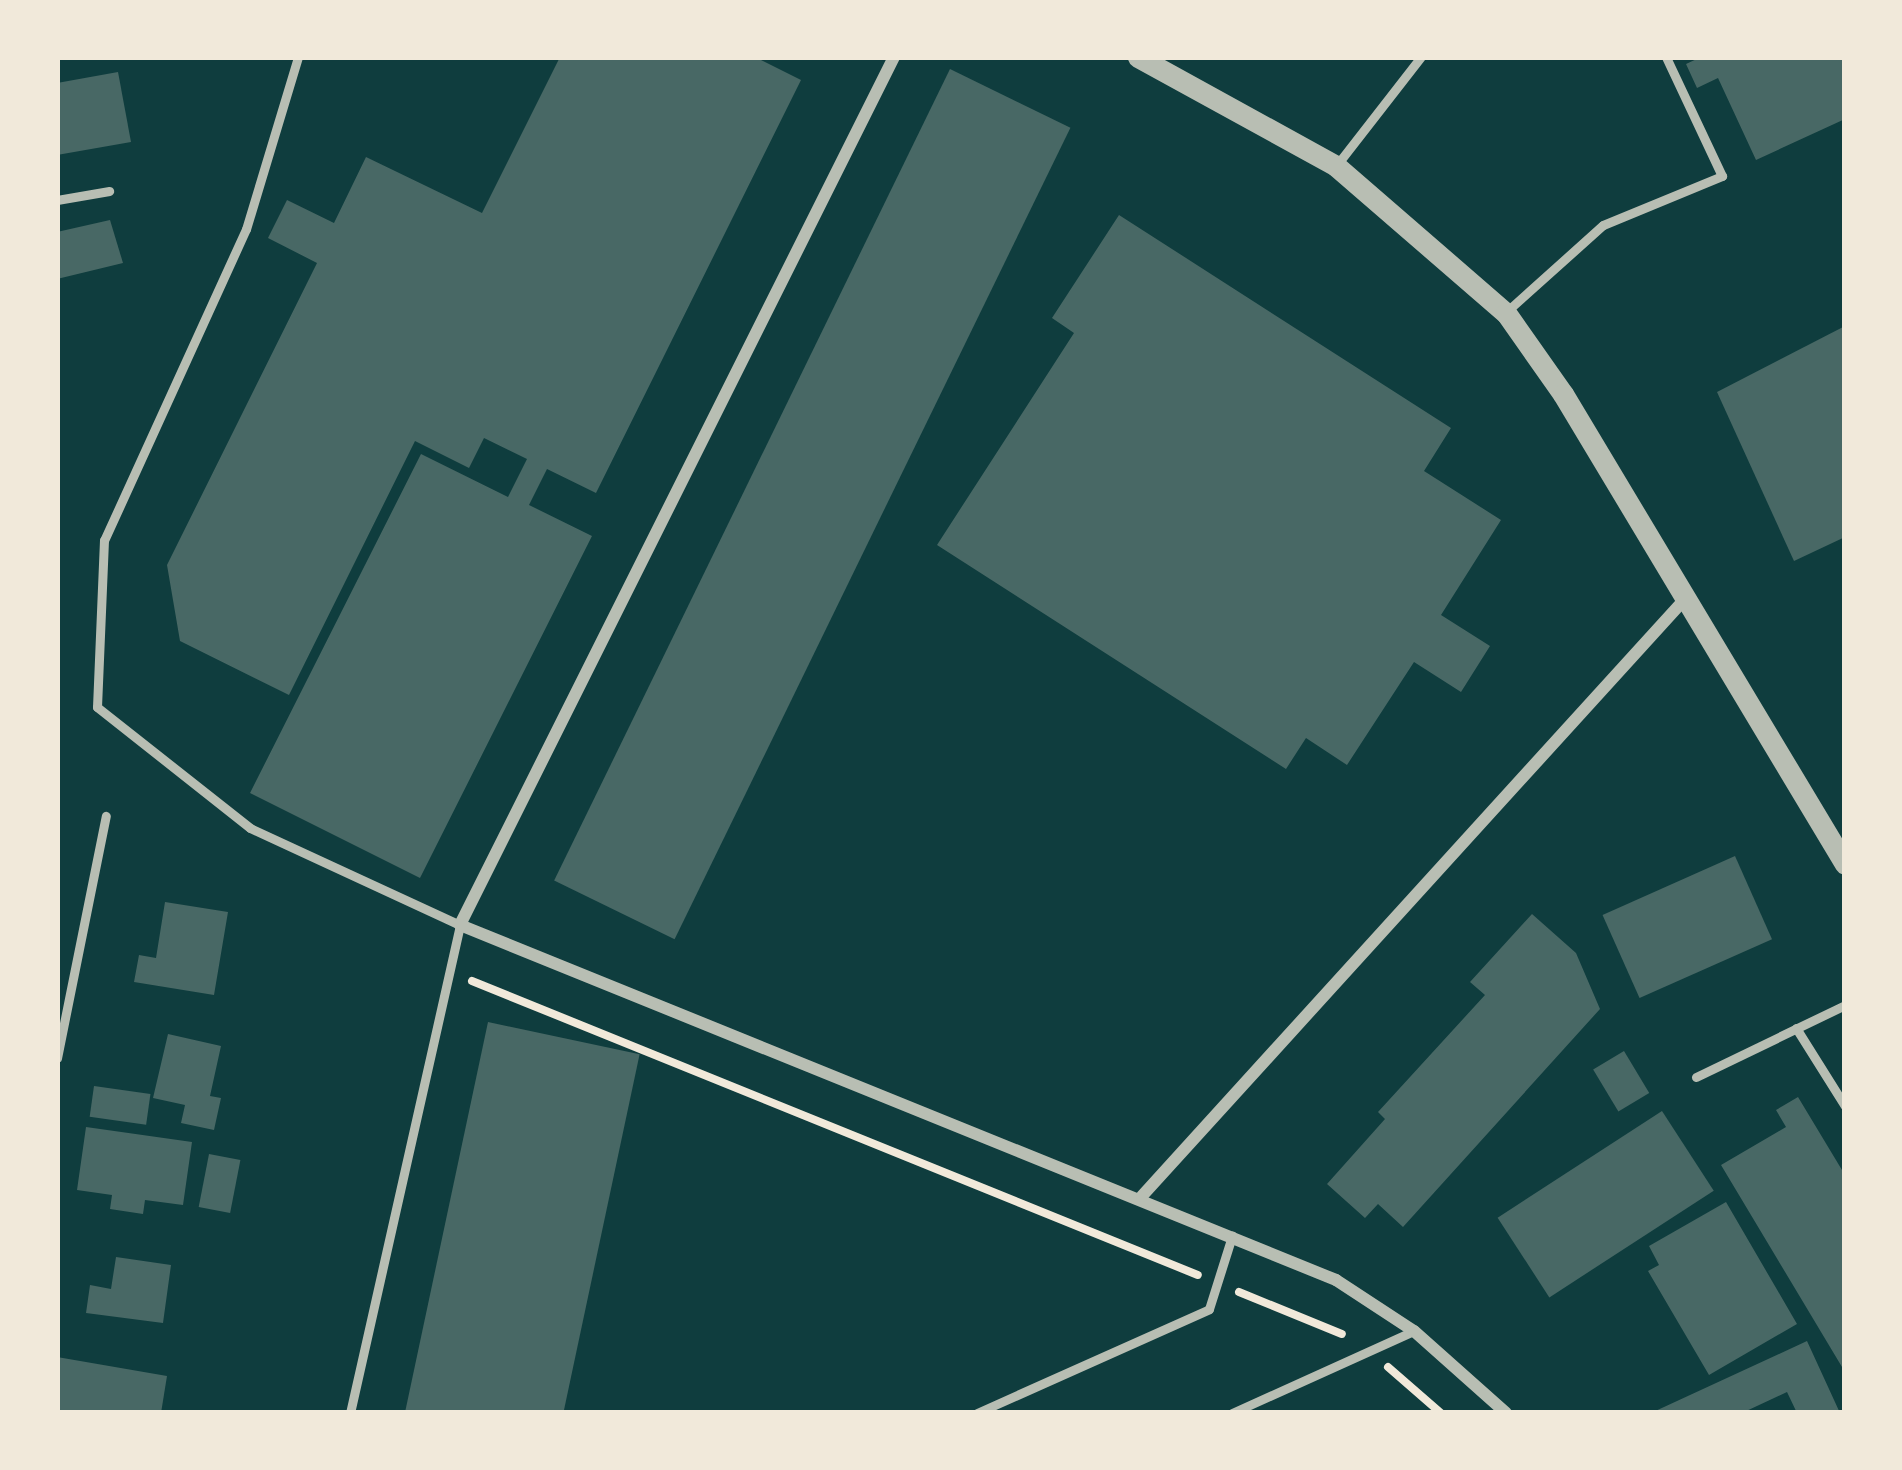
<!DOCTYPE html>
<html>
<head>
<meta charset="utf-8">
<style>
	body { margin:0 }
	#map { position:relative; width:1902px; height:1470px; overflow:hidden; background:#0f3d3e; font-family:"Roboto Serif",serif }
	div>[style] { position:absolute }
	.building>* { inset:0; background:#486865; transform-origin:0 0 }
	.path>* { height:8px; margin:-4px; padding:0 4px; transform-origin:4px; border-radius:4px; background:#f1e9da }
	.service>* { height:9px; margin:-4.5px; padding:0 4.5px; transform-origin:4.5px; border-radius:4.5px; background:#b8beb3 }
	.minor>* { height:12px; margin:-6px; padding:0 6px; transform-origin:6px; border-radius:6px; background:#b8beb3 }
	.tertiary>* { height:21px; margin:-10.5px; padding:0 10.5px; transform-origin:10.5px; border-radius:10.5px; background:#b8beb3 }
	span { translate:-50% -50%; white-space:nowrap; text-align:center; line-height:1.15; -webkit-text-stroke:9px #f1e9da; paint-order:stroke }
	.frame { position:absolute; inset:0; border:60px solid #f1e9da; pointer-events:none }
</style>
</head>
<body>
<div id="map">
	<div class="building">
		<div style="clip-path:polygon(560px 57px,755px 57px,801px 80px,596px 493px,547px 469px,529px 505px,592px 536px,420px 878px,250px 793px,421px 454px,508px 497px,527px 459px,484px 438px,469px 468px,415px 441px,289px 695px,180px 641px,167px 565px,317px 263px,268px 238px,287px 200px,334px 223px,366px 157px,482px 213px)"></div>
		<div style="clip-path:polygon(1701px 57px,1845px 57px,1845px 119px,1756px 160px,1718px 78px,1697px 88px,1686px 64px)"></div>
		<div style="left:950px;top:69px;width:134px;height:903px;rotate:26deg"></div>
		<div style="clip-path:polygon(118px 72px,131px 142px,57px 155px,57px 83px)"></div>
		<div style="clip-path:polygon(1119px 215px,1451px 428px,1424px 471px,1501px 520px,1441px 615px,1490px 646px,1461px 692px,1414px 662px,1347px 765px,1306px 738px,1286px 769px,937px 545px,1074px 333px,1052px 318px)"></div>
		<div style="clip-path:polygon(110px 220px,123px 263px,57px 279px,57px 232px)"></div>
		<div style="clip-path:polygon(1845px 326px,1845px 537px,1794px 561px,1717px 392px)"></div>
		<div style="left:1735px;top:856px;width:91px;height:145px;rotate:66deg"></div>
		<div style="clip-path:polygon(165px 902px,228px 912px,214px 995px,134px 982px,139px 955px,156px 958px)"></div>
		<div style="clip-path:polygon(1532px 914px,1576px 953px,1600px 1009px,1403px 1227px,1378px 1204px,1365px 1218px,1327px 1184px,1385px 1119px,1378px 1112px,1485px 995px,1470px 982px)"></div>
		<div style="left:488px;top:1022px;width:155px;height:400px;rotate:12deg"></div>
		<div style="clip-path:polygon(168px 1034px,221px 1046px,210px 1096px,221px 1098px,214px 1130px,181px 1123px,185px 1105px,153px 1098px)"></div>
		<div style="left:1624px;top:1051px;width:49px;height:36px;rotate:59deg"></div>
		<div style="left:94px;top:1086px;width:57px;height:31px;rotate:8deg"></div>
		<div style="clip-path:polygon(1798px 1097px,1845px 1175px,1845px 1372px,1721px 1165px,1786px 1127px,1776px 1110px)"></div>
		<div style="left:1662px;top:1111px;width:95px;height:196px;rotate:57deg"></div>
		<div style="clip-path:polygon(86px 1127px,192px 1142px,183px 1205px,145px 1200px,143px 1214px,110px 1209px,112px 1195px,77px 1190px)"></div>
		<div style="left:209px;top:1154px;width:32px;height:54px;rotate:11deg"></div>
		<div style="clip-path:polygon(1726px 1202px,1797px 1324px,1709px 1375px,1648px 1271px,1659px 1265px,1649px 1246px)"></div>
		<div style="clip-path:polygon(116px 1257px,171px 1265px,163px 1323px,86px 1313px,90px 1285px,111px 1289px)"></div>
		<div style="clip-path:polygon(1807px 1341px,1840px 1413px,1797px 1413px,1787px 1392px,1742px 1413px,1651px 1413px)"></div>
		<div style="clip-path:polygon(57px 1357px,167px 1376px,161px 1413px,57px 1413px)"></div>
	</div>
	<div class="path">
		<div style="left:472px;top:981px;width:783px;rotate:22.05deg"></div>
		<div style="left:1239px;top:1292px;width:111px;rotate:22.2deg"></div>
		<div style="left:1388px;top:1367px;width:70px;rotate:41deg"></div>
	</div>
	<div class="service">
		<div style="left:298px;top:57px;width:180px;rotate:106.8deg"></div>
		<div style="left:246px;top:229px;width:342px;rotate:114.5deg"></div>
		<div style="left:104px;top:540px;width:167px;rotate:92.4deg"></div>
		<div style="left:97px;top:707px;width:195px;rotate:38.3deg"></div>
		<div style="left:250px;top:828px;width:231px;rotate:24.8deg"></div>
		<div style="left:460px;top:925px;width:500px;rotate:102.7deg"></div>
		<div style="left:1336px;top:166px;width:138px;rotate:-52.1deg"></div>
		<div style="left:57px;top:200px;width:53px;rotate:-9.8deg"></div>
		<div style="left:1506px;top:312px;width:130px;rotate:-41.9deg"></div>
		<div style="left:1603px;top:225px;width:129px;rotate:-22.4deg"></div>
		<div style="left:1722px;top:176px;width:132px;rotate:-115.2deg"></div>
		<div style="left:1796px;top:1028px;width:92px;rotate:57.9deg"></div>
		<div style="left:57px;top:1058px;width:247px;rotate:-78.6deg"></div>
		<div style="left:1696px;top:1077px;width:165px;rotate:-25.8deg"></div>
		<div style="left:977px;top:1413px;width:254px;rotate:-24.1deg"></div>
		<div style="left:1209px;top:1309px;width:77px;rotate:-72.5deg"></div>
		<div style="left:1232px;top:1413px;width:200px;rotate:-24.3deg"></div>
	</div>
	<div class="minor">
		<div style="left:894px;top:57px;width:970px;rotate:116.57deg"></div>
		<div style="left:460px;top:925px;width:945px;rotate:22.06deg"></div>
		<div style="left:1336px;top:1280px;width:93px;rotate:33.2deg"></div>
		<div style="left:1414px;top:1331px;width:123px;rotate:41.7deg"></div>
		<div style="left:1142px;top:1196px;width:806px;rotate:-47.72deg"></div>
	</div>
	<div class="tertiary">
		<div style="left:1138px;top:57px;width:226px;rotate:28.8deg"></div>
		<div style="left:1336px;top:166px;width:225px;rotate:40.9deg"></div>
		<div style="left:1506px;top:313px;width:99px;rotate:54.9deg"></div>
		<div style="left:1563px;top:394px;width:548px;rotate:59.04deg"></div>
	</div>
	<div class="frame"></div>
</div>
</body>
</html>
